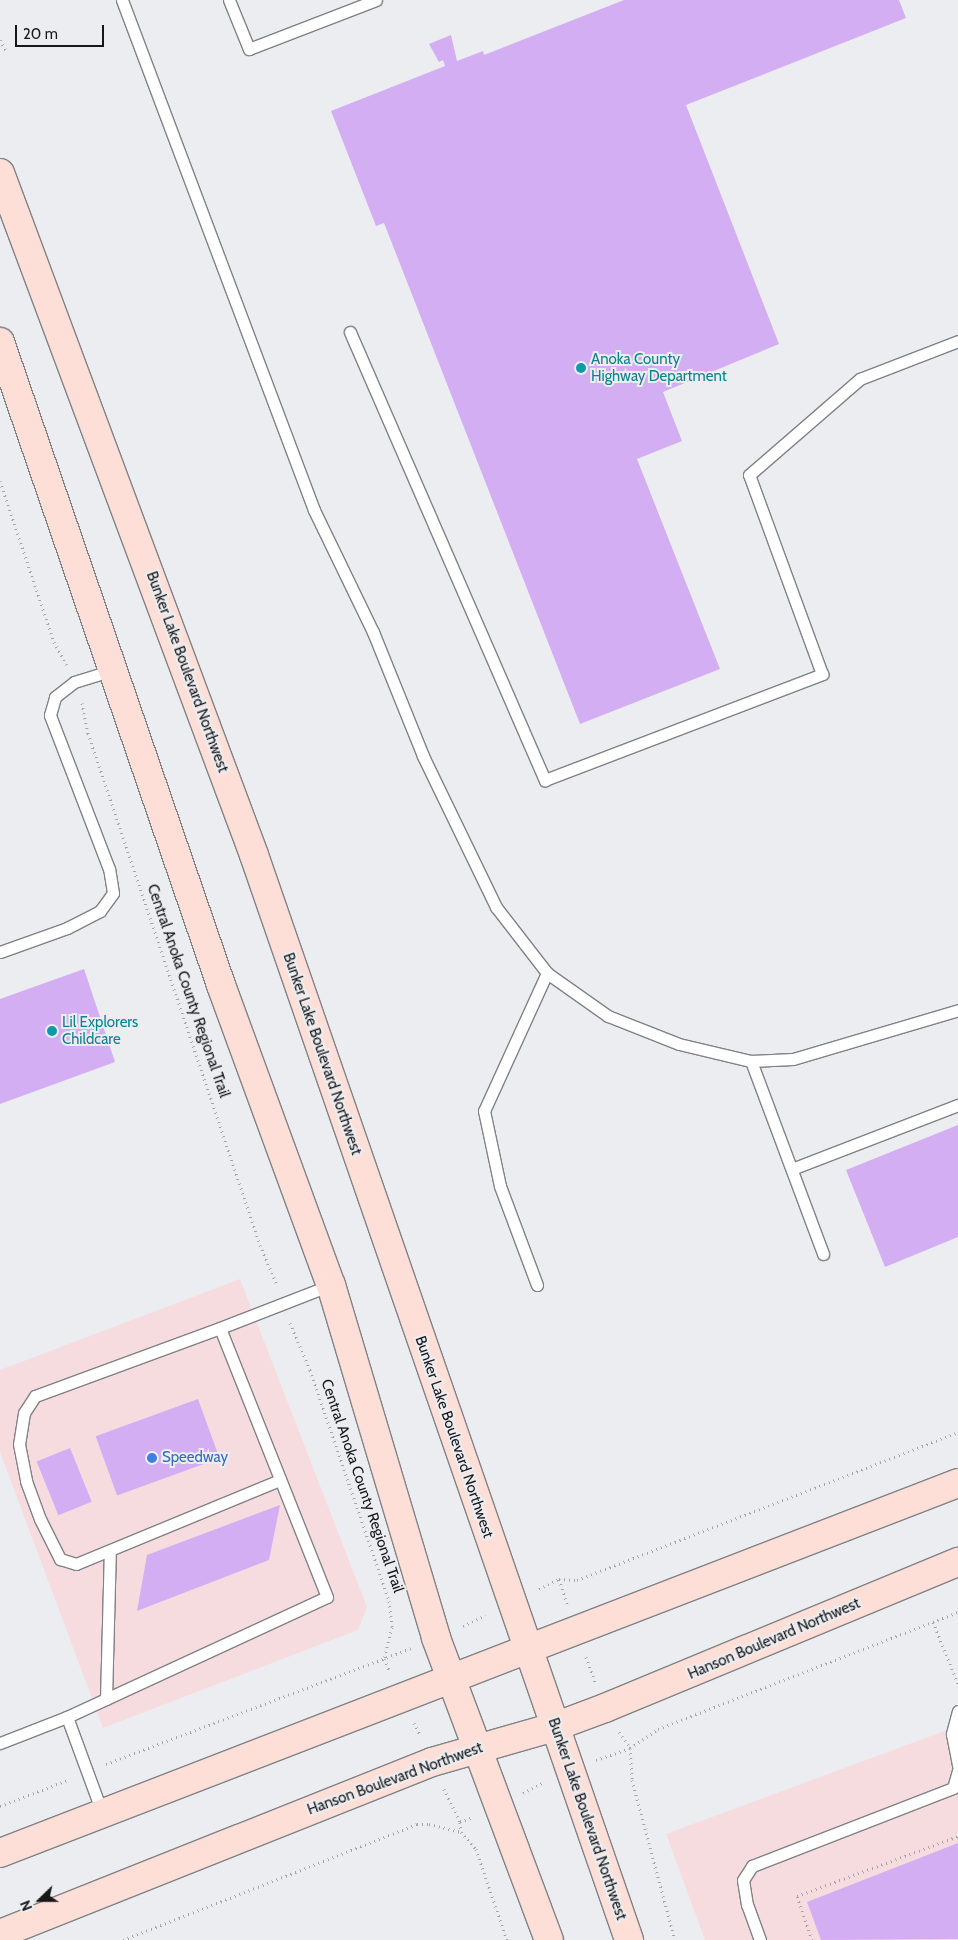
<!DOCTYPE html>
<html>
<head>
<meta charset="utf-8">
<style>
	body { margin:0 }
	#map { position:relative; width:958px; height:1940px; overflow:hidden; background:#ecedf1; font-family:Cabin,sans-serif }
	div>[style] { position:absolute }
	.commercial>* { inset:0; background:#f7dcdf }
	.building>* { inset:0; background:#d4aef3; transform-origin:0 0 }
	.path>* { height:3px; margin-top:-1.5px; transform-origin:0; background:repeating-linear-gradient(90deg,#a4a5a8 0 1px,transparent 0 5px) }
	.roads { filter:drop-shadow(1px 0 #818286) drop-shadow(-1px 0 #818286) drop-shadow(0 1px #818286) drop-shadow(0 -1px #818286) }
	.lane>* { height:11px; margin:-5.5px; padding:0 5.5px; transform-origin:5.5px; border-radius:5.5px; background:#fff }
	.secondary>* { height:28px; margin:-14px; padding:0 14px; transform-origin:14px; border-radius:14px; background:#fddfd8 }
	.dots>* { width:14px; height:14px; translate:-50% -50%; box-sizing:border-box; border:2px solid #ecedf1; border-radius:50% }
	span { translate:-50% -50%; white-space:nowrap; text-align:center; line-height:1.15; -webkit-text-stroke:4px #ecedf1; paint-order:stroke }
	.culture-label { font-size:15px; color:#0d838f }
	.left { translate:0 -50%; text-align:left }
	.street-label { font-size:15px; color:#171719 }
	.shop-label { font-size:15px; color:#366cbe }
	.north { position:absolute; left:15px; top:1875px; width:50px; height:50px; -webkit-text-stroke:4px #ecedf1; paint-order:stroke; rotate:248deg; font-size:14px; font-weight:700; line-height:20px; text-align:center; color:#171719 }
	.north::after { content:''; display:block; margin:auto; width:18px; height:22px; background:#171719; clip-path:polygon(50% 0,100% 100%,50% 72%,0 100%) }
	.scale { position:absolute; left:15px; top:25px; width:89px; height:22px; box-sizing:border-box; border:2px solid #171719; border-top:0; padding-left:6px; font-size:15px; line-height:18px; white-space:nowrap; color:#171719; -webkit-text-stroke:4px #ecedf1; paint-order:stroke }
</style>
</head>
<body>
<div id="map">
	<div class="commercial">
		<div style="clip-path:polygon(240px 1279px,367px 1607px,358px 1630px,103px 1728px,0 1452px,0 1370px)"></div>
		<div style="clip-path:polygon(958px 1726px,958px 1940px,705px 1940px,666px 1834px)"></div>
	</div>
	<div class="building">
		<div style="clip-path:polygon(624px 0,899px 0,906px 18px,686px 105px,779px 344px,663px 392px,682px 441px,637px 459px,720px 669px,580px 724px,384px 223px,376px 226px,331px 111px,445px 66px,443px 60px,439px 62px,429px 44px,451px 35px,457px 61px,483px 51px,484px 55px)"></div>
		<div style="clip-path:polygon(84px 969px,115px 1062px,0 1104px,0 999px)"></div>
		<div style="clip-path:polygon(958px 1125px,958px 1237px,885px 1267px,846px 1170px)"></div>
		<div style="left:198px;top:1399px;width:63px;height:109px;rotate:70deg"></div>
		<div style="left:70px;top:1448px;width:58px;height:36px;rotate:68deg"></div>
		<div style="clip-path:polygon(280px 1505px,269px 1560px,137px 1611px,147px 1555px)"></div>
		<div style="clip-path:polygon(958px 1843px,958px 1939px,821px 1940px,807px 1902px)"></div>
	</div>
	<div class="path">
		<div style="left:0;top:40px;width:14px;rotate:60deg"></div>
		<div style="left:0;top:481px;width:170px;rotate:71.5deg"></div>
		<div style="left:54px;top:642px;width:26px;rotate:61deg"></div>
		<div style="left:82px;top:703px;width:31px;rotate:79deg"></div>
		<div style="left:88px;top:733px;width:540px;rotate:71.43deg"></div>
		<div style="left:260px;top:1245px;width:43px;rotate:67deg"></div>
		<div style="left:290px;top:1323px;width:51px;rotate:66.9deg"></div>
		<div style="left:310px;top:1370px;width:244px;rotate:71.1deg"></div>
		<div style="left:389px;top:1601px;width:26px;rotate:83deg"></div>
		<div style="left:392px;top:1627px;width:33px;rotate:104deg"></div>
		<div style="left:559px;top:1579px;width:26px;rotate:72deg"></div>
		<div style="left:539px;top:1589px;width:22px;rotate:-27deg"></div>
		<div style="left:559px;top:1579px;width:18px;rotate:3deg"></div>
		<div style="left:577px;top:1580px;width:409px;rotate:-21.2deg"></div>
		<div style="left:933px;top:1622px;width:67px;rotate:68deg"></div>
		<div style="left:463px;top:1626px;width:25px;rotate:-26deg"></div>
		<div style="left:586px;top:1657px;width:27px;rotate:70deg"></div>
		<div style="left:384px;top:1659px;width:14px;rotate:65deg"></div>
		<div style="left:414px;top:1723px;width:13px;rotate:63deg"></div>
		<div style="left:619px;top:1732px;width:19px;rotate:55deg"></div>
		<div style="left:630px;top:1748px;width:32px;rotate:86deg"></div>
		<div style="left:632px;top:1780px;width:166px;rotate:75deg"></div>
		<div style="left:596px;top:1760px;width:36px;rotate:-19deg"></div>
		<div style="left:630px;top:1748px;width:34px;rotate:-34deg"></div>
		<div style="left:658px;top:1729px;width:322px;rotate:-21.3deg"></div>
		<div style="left:106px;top:1764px;width:326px;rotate:-20.8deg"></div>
		<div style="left:444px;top:1789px;width:37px;rotate:64deg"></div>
		<div style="left:460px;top:1822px;width:14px;rotate:-21deg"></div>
		<div style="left:523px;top:1793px;width:24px;rotate:-28deg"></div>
		<div style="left:0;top:1806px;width:73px;rotate:-20.9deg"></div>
		<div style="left:460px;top:1822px;width:10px;rotate:84deg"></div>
		<div style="left:123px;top:1940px;width:316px;rotate:-21.5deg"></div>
		<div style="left:417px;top:1824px;width:12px"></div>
		<div style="left:429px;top:1824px;width:33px;rotate:14deg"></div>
		<div style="left:461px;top:1832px;width:23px;rotate:49deg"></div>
		<div style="left:476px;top:1849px;width:96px;rotate:71.2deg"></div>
		<div style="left:812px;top:1940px;width:46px;rotate:-108.8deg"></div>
		<div style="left:797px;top:1896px;width:172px;rotate:-20.4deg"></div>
	</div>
	<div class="roads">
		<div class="lane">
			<div style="left:122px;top:0;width:545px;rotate:69.37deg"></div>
			<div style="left:314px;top:510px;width:136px;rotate:64.2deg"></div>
			<div style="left:373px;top:632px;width:134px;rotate:68deg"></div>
			<div style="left:423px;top:756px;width:168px;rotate:64.2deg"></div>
			<div style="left:496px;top:907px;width:83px;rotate:52.3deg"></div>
			<div style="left:547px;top:973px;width:75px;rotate:35.2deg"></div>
			<div style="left:608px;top:1016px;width:76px;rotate:21.5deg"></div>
			<div style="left:679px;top:1044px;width:74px;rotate:13.3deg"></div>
			<div style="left:751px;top:1061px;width:42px;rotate:-2.7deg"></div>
			<div style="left:793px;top:1059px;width:172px;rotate:-16.5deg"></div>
			<div style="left:229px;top:0;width:53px;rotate:67.8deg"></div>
			<div style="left:249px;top:49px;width:136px;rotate:-21.1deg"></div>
			<div style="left:350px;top:332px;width:489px;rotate:66.5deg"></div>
			<div style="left:545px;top:780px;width:297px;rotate:-20.9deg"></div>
			<div style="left:822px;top:674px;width:212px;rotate:-110.1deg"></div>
			<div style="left:749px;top:475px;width:147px;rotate:-40.9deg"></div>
			<div style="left:860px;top:379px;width:105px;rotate:-21.2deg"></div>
			<div style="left:0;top:952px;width:71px;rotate:-19.7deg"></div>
			<div style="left:67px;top:928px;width:37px;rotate:-27deg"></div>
			<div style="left:100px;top:911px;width:22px;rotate:-54deg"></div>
			<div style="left:113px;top:893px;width:24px;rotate:-99deg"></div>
			<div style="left:109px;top:869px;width:165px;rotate:-111deg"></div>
			<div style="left:50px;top:715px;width:19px;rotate:-74deg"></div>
			<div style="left:55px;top:697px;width:24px;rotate:-38deg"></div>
			<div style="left:74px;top:682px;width:41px;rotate:-17.1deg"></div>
			<div style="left:751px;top:1061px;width:206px;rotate:69.5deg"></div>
			<div style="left:792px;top:1169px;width:178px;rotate:-21.1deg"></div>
			<div style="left:537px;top:1285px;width:106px;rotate:-110.5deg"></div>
			<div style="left:500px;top:1186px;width:77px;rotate:-102deg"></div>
			<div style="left:484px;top:1111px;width:152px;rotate:-65.5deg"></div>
			<div style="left:220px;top:1328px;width:197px;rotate:159.8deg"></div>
			<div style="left:35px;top:1396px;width:20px;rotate:123deg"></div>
			<div style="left:24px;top:1413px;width:31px;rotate:99deg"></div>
			<div style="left:19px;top:1444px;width:38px;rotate:79deg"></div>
			<div style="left:26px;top:1481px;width:40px;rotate:69.8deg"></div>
			<div style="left:40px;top:1519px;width:45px;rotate:63.4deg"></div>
			<div style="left:60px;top:1559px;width:17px;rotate:17deg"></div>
			<div style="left:76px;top:1564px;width:221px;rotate:-22.4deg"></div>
			<div style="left:106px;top:1699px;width:148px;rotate:-88.5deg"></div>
			<div style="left:958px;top:1711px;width:24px;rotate:105deg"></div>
			<div style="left:952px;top:1734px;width:32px;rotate:79deg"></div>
			<div style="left:67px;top:1717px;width:101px;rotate:69.8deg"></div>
			<div style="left:0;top:1743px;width:72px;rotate:-21.2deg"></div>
			<div style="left:67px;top:1717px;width:286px;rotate:-24.8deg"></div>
			<div style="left:327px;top:1597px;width:289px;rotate:-111.7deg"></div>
			<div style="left:220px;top:1328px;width:119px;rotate:-21.2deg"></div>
			<div style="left:760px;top:1940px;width:37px;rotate:-110deg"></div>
			<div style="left:747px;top:1905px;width:25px;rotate:-99deg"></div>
			<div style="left:743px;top:1880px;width:17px;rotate:-57deg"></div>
			<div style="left:752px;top:1866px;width:216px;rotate:-21.2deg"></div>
			<div style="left:953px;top:1788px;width:19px;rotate:-74deg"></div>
		</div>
		<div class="secondary">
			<div style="left:0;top:173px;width:728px;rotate:69.57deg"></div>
			<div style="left:254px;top:855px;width:1148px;rotate:70.93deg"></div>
			<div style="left:0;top:342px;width:680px;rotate:71.03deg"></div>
			<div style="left:221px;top:985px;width:320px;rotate:69.9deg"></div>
			<div style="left:331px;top:1285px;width:368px;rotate:73.4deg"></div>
			<div style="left:436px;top:1638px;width:322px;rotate:69.5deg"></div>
			<div style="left:0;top:1853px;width:1027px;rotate:-21.12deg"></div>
			<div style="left:0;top:1934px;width:465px;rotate:-21.7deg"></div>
			<div style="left:432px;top:1762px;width:127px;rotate:-16deg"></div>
			<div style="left:554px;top:1727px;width:54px;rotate:-20.4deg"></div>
			<div style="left:605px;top:1708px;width:382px;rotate:-22.5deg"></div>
		</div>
	</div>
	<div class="dots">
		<div style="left:581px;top:368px;background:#0f9aa8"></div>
		<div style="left:52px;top:1031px;background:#0f9aa8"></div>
		<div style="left:152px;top:1458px;background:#3f7fe0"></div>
	</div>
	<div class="culture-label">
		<span class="left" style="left:591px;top:368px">Anoka County<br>Highway Department</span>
		<span class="left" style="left:62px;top:1031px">Lil Explorers<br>Childcare</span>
	</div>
	<div class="street-label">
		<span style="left:187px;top:672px;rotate:70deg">Bunker Lake Boulevard Northwest</span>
		<span style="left:188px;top:991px;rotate:71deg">Central Anoka County Regional Trail</span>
		<span style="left:322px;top:1054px;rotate:71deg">Bunker Lake Boulevard Northwest</span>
		<span style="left:454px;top:1437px;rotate:71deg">Bunker Lake Boulevard Northwest</span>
		<span style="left:362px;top:1486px;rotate:71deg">Central Anoka County Regional Trail</span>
		<span style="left:774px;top:1639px;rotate:-23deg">Hanson Boulevard Northwest</span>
		<span style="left:395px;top:1779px;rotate:-20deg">Hanson Boulevard Northwest</span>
		<span style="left:587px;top:1819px;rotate:71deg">Bunker Lake Boulevard Northwest</span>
	</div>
	<div class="shop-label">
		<span class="left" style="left:162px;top:1458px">Speedway</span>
	</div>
	<div class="north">N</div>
	<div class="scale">20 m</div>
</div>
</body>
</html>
